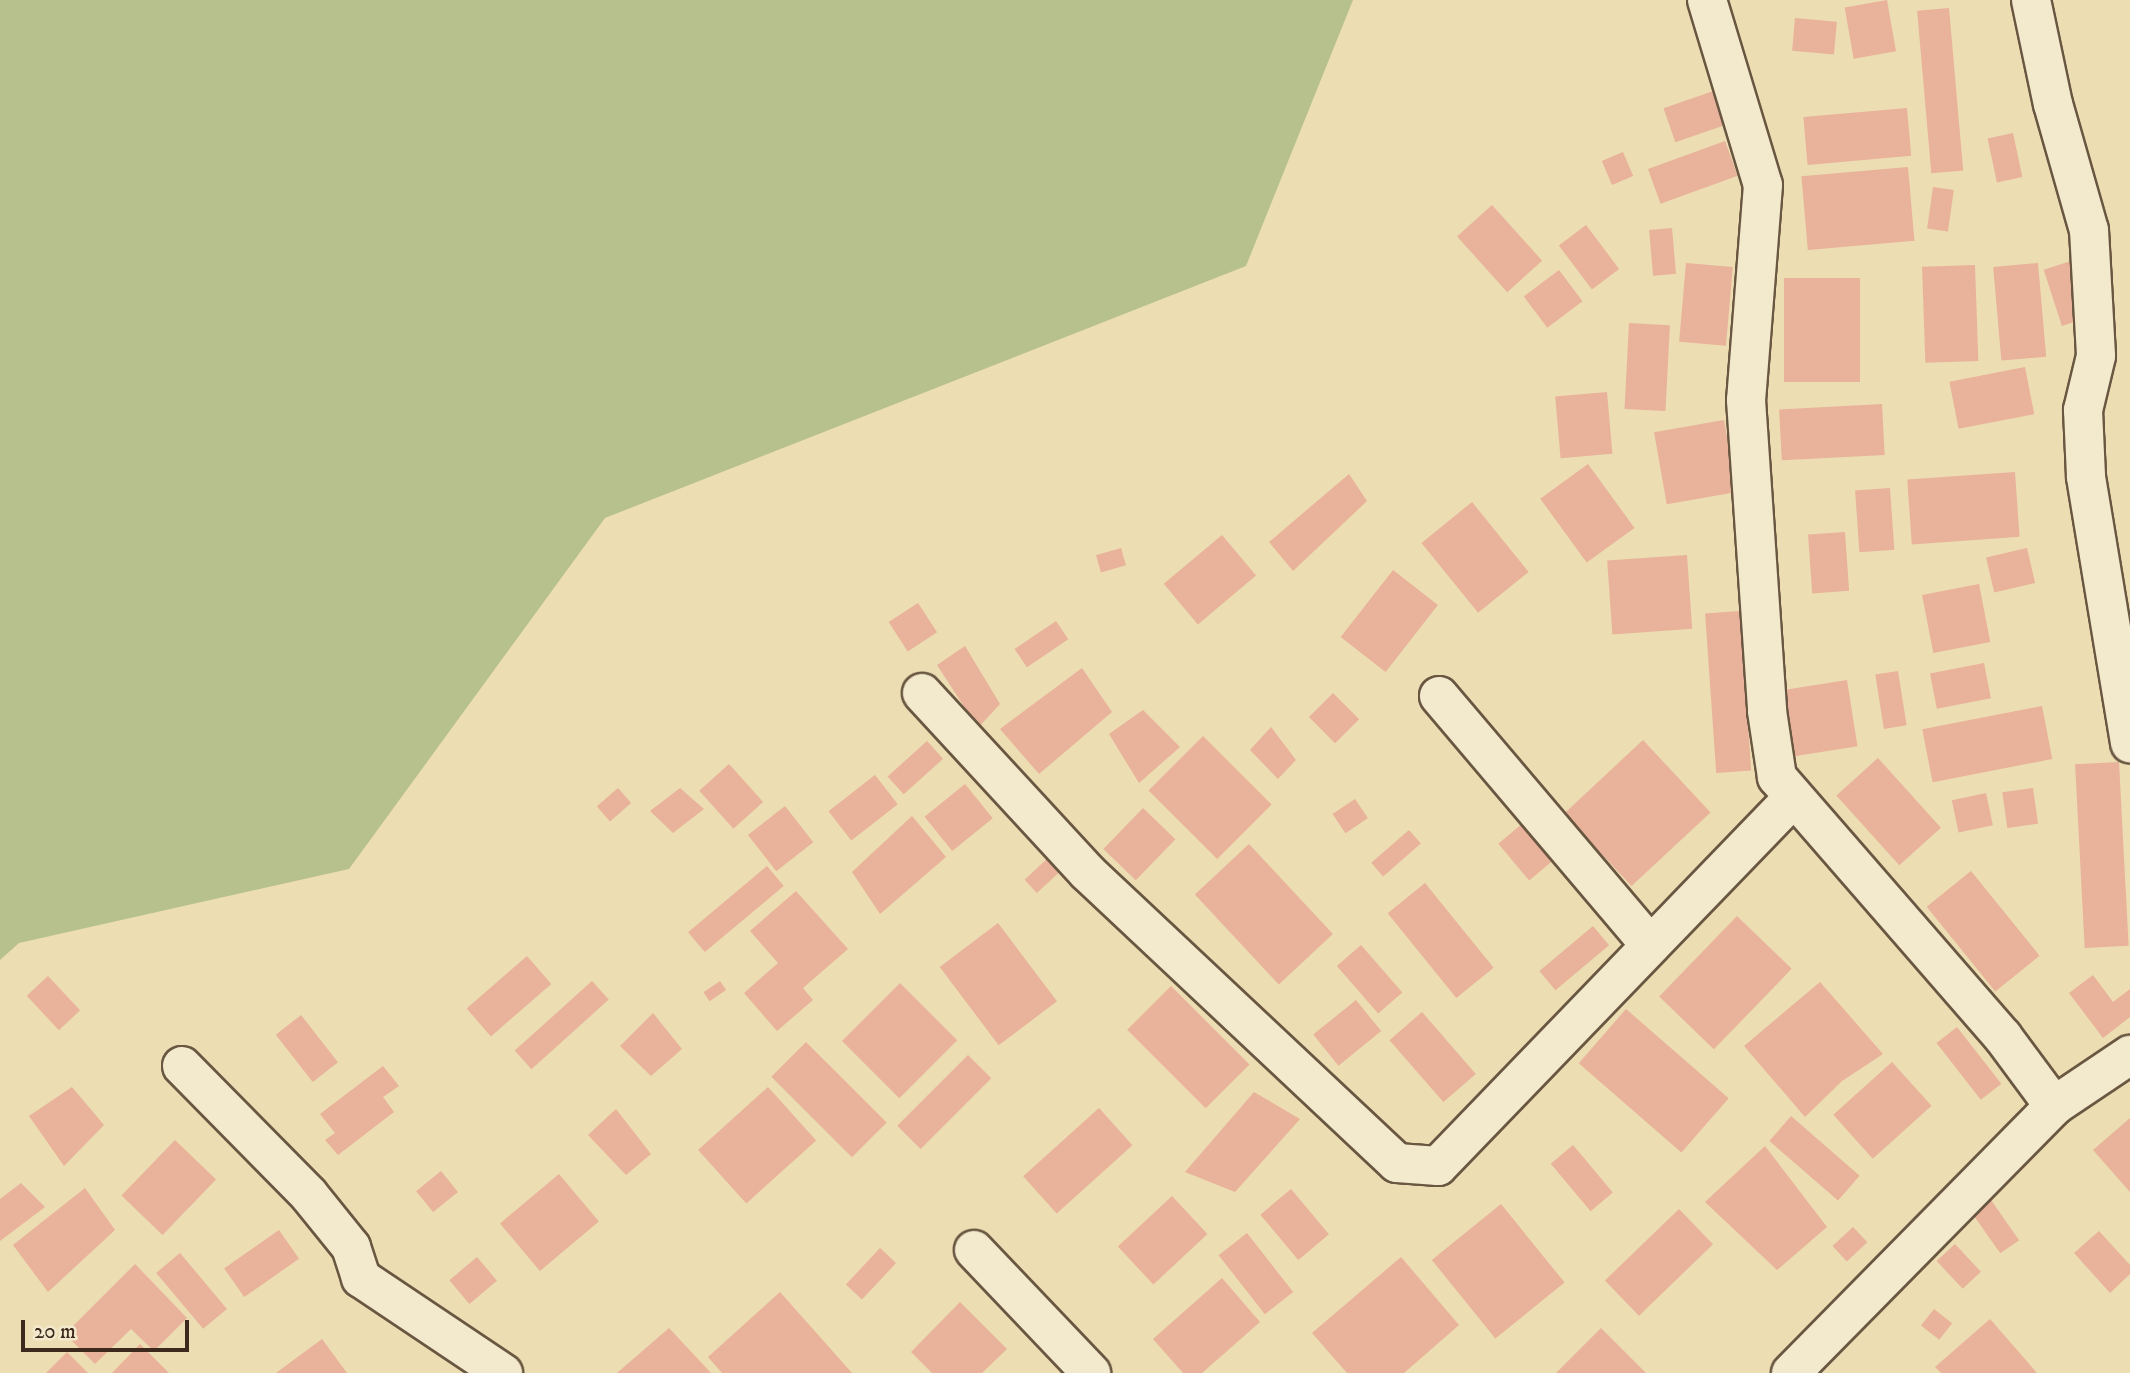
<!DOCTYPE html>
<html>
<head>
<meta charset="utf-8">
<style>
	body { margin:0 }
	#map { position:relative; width:2130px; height:1373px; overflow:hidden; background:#edddb2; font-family:"IM FELL DW Pica",serif }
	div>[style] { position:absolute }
	.green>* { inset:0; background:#b7c18d }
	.building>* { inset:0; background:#e8b29b; transform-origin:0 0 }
	.roads { filter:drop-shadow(2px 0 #695742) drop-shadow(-2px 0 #695742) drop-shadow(0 2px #695742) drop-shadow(0 -2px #695742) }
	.minor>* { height:38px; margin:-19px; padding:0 19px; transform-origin:19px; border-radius:19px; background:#f3e9cd }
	span { translate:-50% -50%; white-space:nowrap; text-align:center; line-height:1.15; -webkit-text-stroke:5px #f3e9cd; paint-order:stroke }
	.scale { position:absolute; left:21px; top:1320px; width:168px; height:32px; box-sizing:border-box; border:4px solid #3d2a1d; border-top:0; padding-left:9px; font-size:21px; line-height:24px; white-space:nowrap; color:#3d2a1d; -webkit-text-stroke:5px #f3e9cd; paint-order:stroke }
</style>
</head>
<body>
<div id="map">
	<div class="green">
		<div style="clip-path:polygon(0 0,1353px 0,1246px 266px,605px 518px,349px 869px,19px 943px,0 960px)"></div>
	</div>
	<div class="building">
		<div style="left:1887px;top:0;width:52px;height:43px;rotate:80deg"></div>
		<div style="left:1949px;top:8px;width:163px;height:32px;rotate:85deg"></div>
		<div style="left:1795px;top:18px;width:42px;height:33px;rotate:5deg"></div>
		<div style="left:1725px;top:87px;width:36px;height:65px;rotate:71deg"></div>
		<div style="left:1907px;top:108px;width:48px;height:104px;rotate:85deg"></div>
		<div style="left:2013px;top:133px;width:45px;height:26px;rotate:78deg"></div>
		<div style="left:1725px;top:141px;width:37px;height:82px;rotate:70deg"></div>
		<div style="left:1623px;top:152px;width:26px;height:23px;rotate:67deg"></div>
		<div style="left:1908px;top:167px;width:74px;height:107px;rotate:85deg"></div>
		<div style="left:1933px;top:187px;width:21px;height:42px;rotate:8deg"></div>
		<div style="left:1492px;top:205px;width:75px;height:47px;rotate:48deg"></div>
		<div style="left:1586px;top:225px;width:55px;height:34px;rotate:53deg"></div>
		<div style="left:1672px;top:228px;width:46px;height:23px;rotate:85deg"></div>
		<div style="left:2077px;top:259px;width:59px;height:35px;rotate:72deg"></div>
		<div style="left:1686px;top:263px;width:47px;height:79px;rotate:5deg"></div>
		<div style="left:2038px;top:263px;width:94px;height:45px;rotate:85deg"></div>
		<div style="left:1975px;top:265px;width:96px;height:53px;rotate:88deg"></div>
		<div style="left:1559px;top:270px;width:39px;height:44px;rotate:53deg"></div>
		<div style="left:1784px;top:278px;width:76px;height:104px"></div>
		<div style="left:1629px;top:323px;width:41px;height:86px;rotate:3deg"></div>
		<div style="left:2025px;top:367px;width:48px;height:77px;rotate:79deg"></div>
		<div style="left:1607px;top:392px;width:62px;height:52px;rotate:85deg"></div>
		<div style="left:1882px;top:404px;width:51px;height:103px;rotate:87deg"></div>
		<div style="left:1724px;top:420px;width:73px;height:71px;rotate:80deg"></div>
		<div style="left:1588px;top:464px;width:79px;height:59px;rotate:54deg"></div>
		<div style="left:2015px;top:472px;width:65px;height:108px;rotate:86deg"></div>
		<div style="clip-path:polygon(1349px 474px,1367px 501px,1293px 571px,1269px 542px)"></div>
		<div style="left:1890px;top:488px;width:62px;height:35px;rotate:86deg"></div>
		<div style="left:1472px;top:502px;width:90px;height:65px;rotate:51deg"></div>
		<div style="left:1845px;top:532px;width:59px;height:37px;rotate:86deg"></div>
		<div style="left:1222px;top:535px;width:53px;height:76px;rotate:50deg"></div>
		<div style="left:1121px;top:548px;width:18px;height:26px;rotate:74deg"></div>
		<div style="left:2027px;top:548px;width:36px;height:42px;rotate:77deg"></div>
		<div style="left:1687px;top:555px;width:74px;height:80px;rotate:86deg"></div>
		<div style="left:1393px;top:570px;width:57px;height:85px;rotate:38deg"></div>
		<div style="left:1979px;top:584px;width:59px;height:58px;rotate:79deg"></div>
		<div style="left:918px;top:603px;width:35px;height:35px;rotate:57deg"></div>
		<div style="left:1740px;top:611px;width:160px;height:35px;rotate:86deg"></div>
		<div style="left:1056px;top:621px;width:22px;height:50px;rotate:56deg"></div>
		<div style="clip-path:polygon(965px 646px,1000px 704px,978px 728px,937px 665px)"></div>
		<div style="left:1984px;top:663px;width:36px;height:55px;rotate:79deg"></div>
		<div style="clip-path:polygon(1082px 668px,1112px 712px,1039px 774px,1000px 729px)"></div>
		<div style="left:1898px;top:671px;width:55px;height:23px;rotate:81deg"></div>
		<div style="left:1847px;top:680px;width:67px;height:64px;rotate:81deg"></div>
		<div style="left:1333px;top:693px;width:37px;height:34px;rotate:45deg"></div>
		<div style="left:2042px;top:706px;width:54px;height:122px;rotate:79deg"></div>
		<div style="clip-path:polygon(1143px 710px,1180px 747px,1139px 783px,1109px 734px)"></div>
		<div style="clip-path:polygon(1271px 727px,1296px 760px,1278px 779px,1250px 750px)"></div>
		<div style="left:1203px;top:736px;width:97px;height:77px;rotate:45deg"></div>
		<div style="left:1643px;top:740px;width:99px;height:108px;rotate:47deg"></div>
		<div style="left:927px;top:741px;width:24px;height:53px;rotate:48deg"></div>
		<div style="left:1878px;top:758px;width:94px;height:56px;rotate:48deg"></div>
		<div style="left:2119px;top:762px;width:184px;height:44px;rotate:87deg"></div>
		<div style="left:729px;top:764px;width:51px;height:40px;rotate:48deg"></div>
		<div style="left:875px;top:775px;width:37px;height:59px;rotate:52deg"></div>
		<div style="left:965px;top:784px;width:44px;height:52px;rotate:51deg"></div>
		<div style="left:618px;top:788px;width:20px;height:28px;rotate:49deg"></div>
		<div style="clip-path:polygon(680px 788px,704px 809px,673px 833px,650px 811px)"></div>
		<div style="left:2033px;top:788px;width:36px;height:31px;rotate:82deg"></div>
		<div style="left:1986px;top:793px;width:33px;height:35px;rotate:78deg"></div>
		<div style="left:1355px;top:799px;width:23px;height:27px;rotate:56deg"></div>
		<div style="left:785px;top:806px;width:46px;height:47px;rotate:52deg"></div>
		<div style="left:1143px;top:808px;width:45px;height:57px;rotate:44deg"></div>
		<div style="clip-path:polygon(912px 816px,946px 857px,880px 914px,852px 872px)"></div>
		<div style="left:1529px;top:818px;width:48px;height:40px;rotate:50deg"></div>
		<div style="left:1409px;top:830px;width:18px;height:50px;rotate:49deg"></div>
		<div style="left:1249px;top:844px;width:123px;height:74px;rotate:47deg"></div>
		<div style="left:1048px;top:858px;width:18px;height:32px;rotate:47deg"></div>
		<div style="left:767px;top:866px;width:26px;height:103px;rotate:50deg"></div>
		<div style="left:1971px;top:871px;width:109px;height:57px;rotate:51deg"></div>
		<div style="left:1425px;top:883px;width:109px;height:48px;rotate:51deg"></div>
		<div style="clip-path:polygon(796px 891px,848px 949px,803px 988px,813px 1000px,777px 1031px,744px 993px,778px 963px,750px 931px)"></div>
		<div style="left:1737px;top:916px;width:76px;height:112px;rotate:44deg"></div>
		<div style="left:998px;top:923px;width:98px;height:73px;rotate:53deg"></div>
		<div style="left:1593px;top:926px;width:25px;height:70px;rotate:50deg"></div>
		<div style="left:1361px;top:945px;width:63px;height:32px;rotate:49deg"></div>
		<div style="left:527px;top:956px;width:37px;height:80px;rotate:49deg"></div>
		<div style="clip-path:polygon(2093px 975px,2113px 1002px,2130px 989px,2130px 1017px,2103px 1038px,2069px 993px)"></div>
		<div style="left:48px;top:976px;width:47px;height:29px;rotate:47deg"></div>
		<div style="left:592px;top:981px;width:25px;height:104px;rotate:48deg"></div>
		<div style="left:720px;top:981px;width:11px;height:20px;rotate:56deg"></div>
		<div style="clip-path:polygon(1820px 982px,1883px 1054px,1842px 1081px,1805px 1117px,1744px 1046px)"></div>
		<div style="left:900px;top:983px;width:81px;height:82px;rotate:45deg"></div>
		<div style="left:1171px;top:986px;width:111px;height:62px;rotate:45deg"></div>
		<div style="left:1356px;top:1000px;width:40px;height:55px;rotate:51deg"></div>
		<div style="left:1626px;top:1009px;width:136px;height:72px;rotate:41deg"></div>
		<div style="left:1422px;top:1012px;width:82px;height:43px;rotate:49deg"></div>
		<div style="clip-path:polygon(653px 1013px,682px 1049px,651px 1076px,620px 1046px)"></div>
		<div style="left:301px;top:1015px;width:60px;height:32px;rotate:52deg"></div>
		<div style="left:1957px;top:1027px;width:72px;height:26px;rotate:52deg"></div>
		<div style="left:806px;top:1042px;width:114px;height:49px;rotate:45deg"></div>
		<div style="left:968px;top:1055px;width:33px;height:100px;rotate:45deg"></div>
		<div style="left:1892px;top:1062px;width:59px;height:79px;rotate:48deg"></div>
		<div style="clip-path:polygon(383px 1066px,399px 1086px,383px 1097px,394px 1112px,338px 1155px,325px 1140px,335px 1133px,320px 1114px)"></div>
		<div style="clip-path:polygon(72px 1087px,104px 1125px,64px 1166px,29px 1116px)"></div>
		<div style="left:768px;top:1087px;width:72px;height:94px;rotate:48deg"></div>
		<div style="clip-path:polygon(1254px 1092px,1300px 1119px,1235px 1192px,1185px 1172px)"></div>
		<div style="left:1099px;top:1108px;width:50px;height:102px;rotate:48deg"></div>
		<div style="clip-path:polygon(616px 1109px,651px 1154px,626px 1175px,588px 1135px)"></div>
		<div style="left:1791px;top:1116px;width:91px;height:33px;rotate:41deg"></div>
		<div style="clip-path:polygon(2130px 1118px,2130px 1192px,2093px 1150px)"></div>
		<div style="left:175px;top:1140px;width:57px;height:77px;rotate:44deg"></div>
		<div style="left:1573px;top:1145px;width:62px;height:29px;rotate:50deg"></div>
		<div style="clip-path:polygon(1765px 1146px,1827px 1227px,1777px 1270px,1705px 1202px)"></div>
		<div style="left:441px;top:1171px;width:27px;height:32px;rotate:51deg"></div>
		<div style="left:559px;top:1174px;width:62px;height:77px;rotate:50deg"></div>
		<div style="clip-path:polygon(21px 1183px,45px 1207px,0 1241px,0 1199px)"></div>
		<div style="clip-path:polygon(85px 1188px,115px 1230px,48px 1292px,13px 1245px)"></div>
		<div style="left:1291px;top:1189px;width:59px;height:40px;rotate:50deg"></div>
		<div style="left:1172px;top:1196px;width:52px;height:74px;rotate:47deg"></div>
		<div style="left:1991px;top:1200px;width:49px;height:23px;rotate:55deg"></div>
		<div style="left:1501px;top:1204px;width:101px;height:89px;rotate:51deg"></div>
		<div style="left:1679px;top:1209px;width:49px;height:103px;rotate:46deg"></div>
		<div style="left:1853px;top:1227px;width:21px;height:28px;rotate:47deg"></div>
		<div style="left:279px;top:1230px;width:35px;height:67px;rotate:55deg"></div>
		<div style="clip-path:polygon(2099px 1231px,2130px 1265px,2130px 1274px,2110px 1293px,2074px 1253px)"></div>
		<div style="left:1247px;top:1233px;width:75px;height:36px;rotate:52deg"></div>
		<div style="left:1955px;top:1244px;width:38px;height:25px;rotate:47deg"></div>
		<div style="left:880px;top:1248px;width:22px;height:50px;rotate:43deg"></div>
		<div style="left:180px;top:1253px;width:73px;height:31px;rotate:50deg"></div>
		<div style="left:477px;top:1257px;width:31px;height:36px;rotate:50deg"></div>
		<div style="clip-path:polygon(1401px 1257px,1459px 1325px,1404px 1373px,1347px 1373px,1312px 1333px)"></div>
		<div style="clip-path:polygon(135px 1264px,187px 1318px,154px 1351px,131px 1329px,95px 1364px,65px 1334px)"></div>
		<div style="clip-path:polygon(1222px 1278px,1260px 1322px,1202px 1373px,1183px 1373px,1153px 1339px)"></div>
		<div style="clip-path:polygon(780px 1292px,852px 1373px,722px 1373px,708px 1357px)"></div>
		<div style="clip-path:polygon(960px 1302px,1007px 1349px,982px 1373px,932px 1373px,911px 1352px)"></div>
		<div style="left:1934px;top:1309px;width:23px;height:21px;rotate:38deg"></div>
		<div style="clip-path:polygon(1990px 1319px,2037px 1373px,1941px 1373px,1935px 1367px)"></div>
		<div style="clip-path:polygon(669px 1328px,711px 1373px,617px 1373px)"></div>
		<div style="clip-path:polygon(1601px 1328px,1646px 1373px,1556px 1373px)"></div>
		<div style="clip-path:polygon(322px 1339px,347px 1373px,276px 1373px)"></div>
		<div style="clip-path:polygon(140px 1344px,169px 1373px,112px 1373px)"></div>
		<div style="clip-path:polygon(67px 1352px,88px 1373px,46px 1373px)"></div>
	</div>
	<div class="roads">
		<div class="minor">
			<div style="left:1707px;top:0;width:193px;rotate:73.2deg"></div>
			<div style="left:1763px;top:185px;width:216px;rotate:94.5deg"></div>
			<div style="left:1746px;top:400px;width:312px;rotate:86.1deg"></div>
			<div style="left:1767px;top:711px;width:67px;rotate:81.4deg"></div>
			<div style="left:1777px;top:777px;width:344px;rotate:49deg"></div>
			<div style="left:2003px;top:1037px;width:86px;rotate:53.5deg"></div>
			<div style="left:2031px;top:0;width:106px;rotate:78.1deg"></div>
			<div style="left:2053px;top:104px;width:131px;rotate:74.1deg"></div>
			<div style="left:2089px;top:230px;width:126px;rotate:86.8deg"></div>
			<div style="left:2096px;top:356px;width:56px;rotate:103.5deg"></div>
			<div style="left:2083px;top:410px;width:67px;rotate:87.4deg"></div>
			<div style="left:2086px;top:477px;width:270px;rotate:80.6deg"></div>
			<div style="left:922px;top:693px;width:243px;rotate:47.3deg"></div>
			<div style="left:1087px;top:872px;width:425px;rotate:43.2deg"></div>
			<div style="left:1397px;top:1163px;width:41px;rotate:4.2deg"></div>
			<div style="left:1438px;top:1166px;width:510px;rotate:-46.03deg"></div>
			<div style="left:1439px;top:696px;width:326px;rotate:49.7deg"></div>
			<div style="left:182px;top:1066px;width:181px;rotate:45.4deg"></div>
			<div style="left:309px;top:1195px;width:67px;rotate:51.1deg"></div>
			<div style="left:351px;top:1247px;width:33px;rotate:72deg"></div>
			<div style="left:361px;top:1278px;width:171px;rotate:33.8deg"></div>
			<div style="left:974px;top:1250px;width:170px;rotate:46.4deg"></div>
			<div style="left:1791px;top:1373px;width:375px;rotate:-45.4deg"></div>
			<div style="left:2054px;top:1106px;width:92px;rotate:-33.9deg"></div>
		</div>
	</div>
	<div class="scale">20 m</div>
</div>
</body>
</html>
